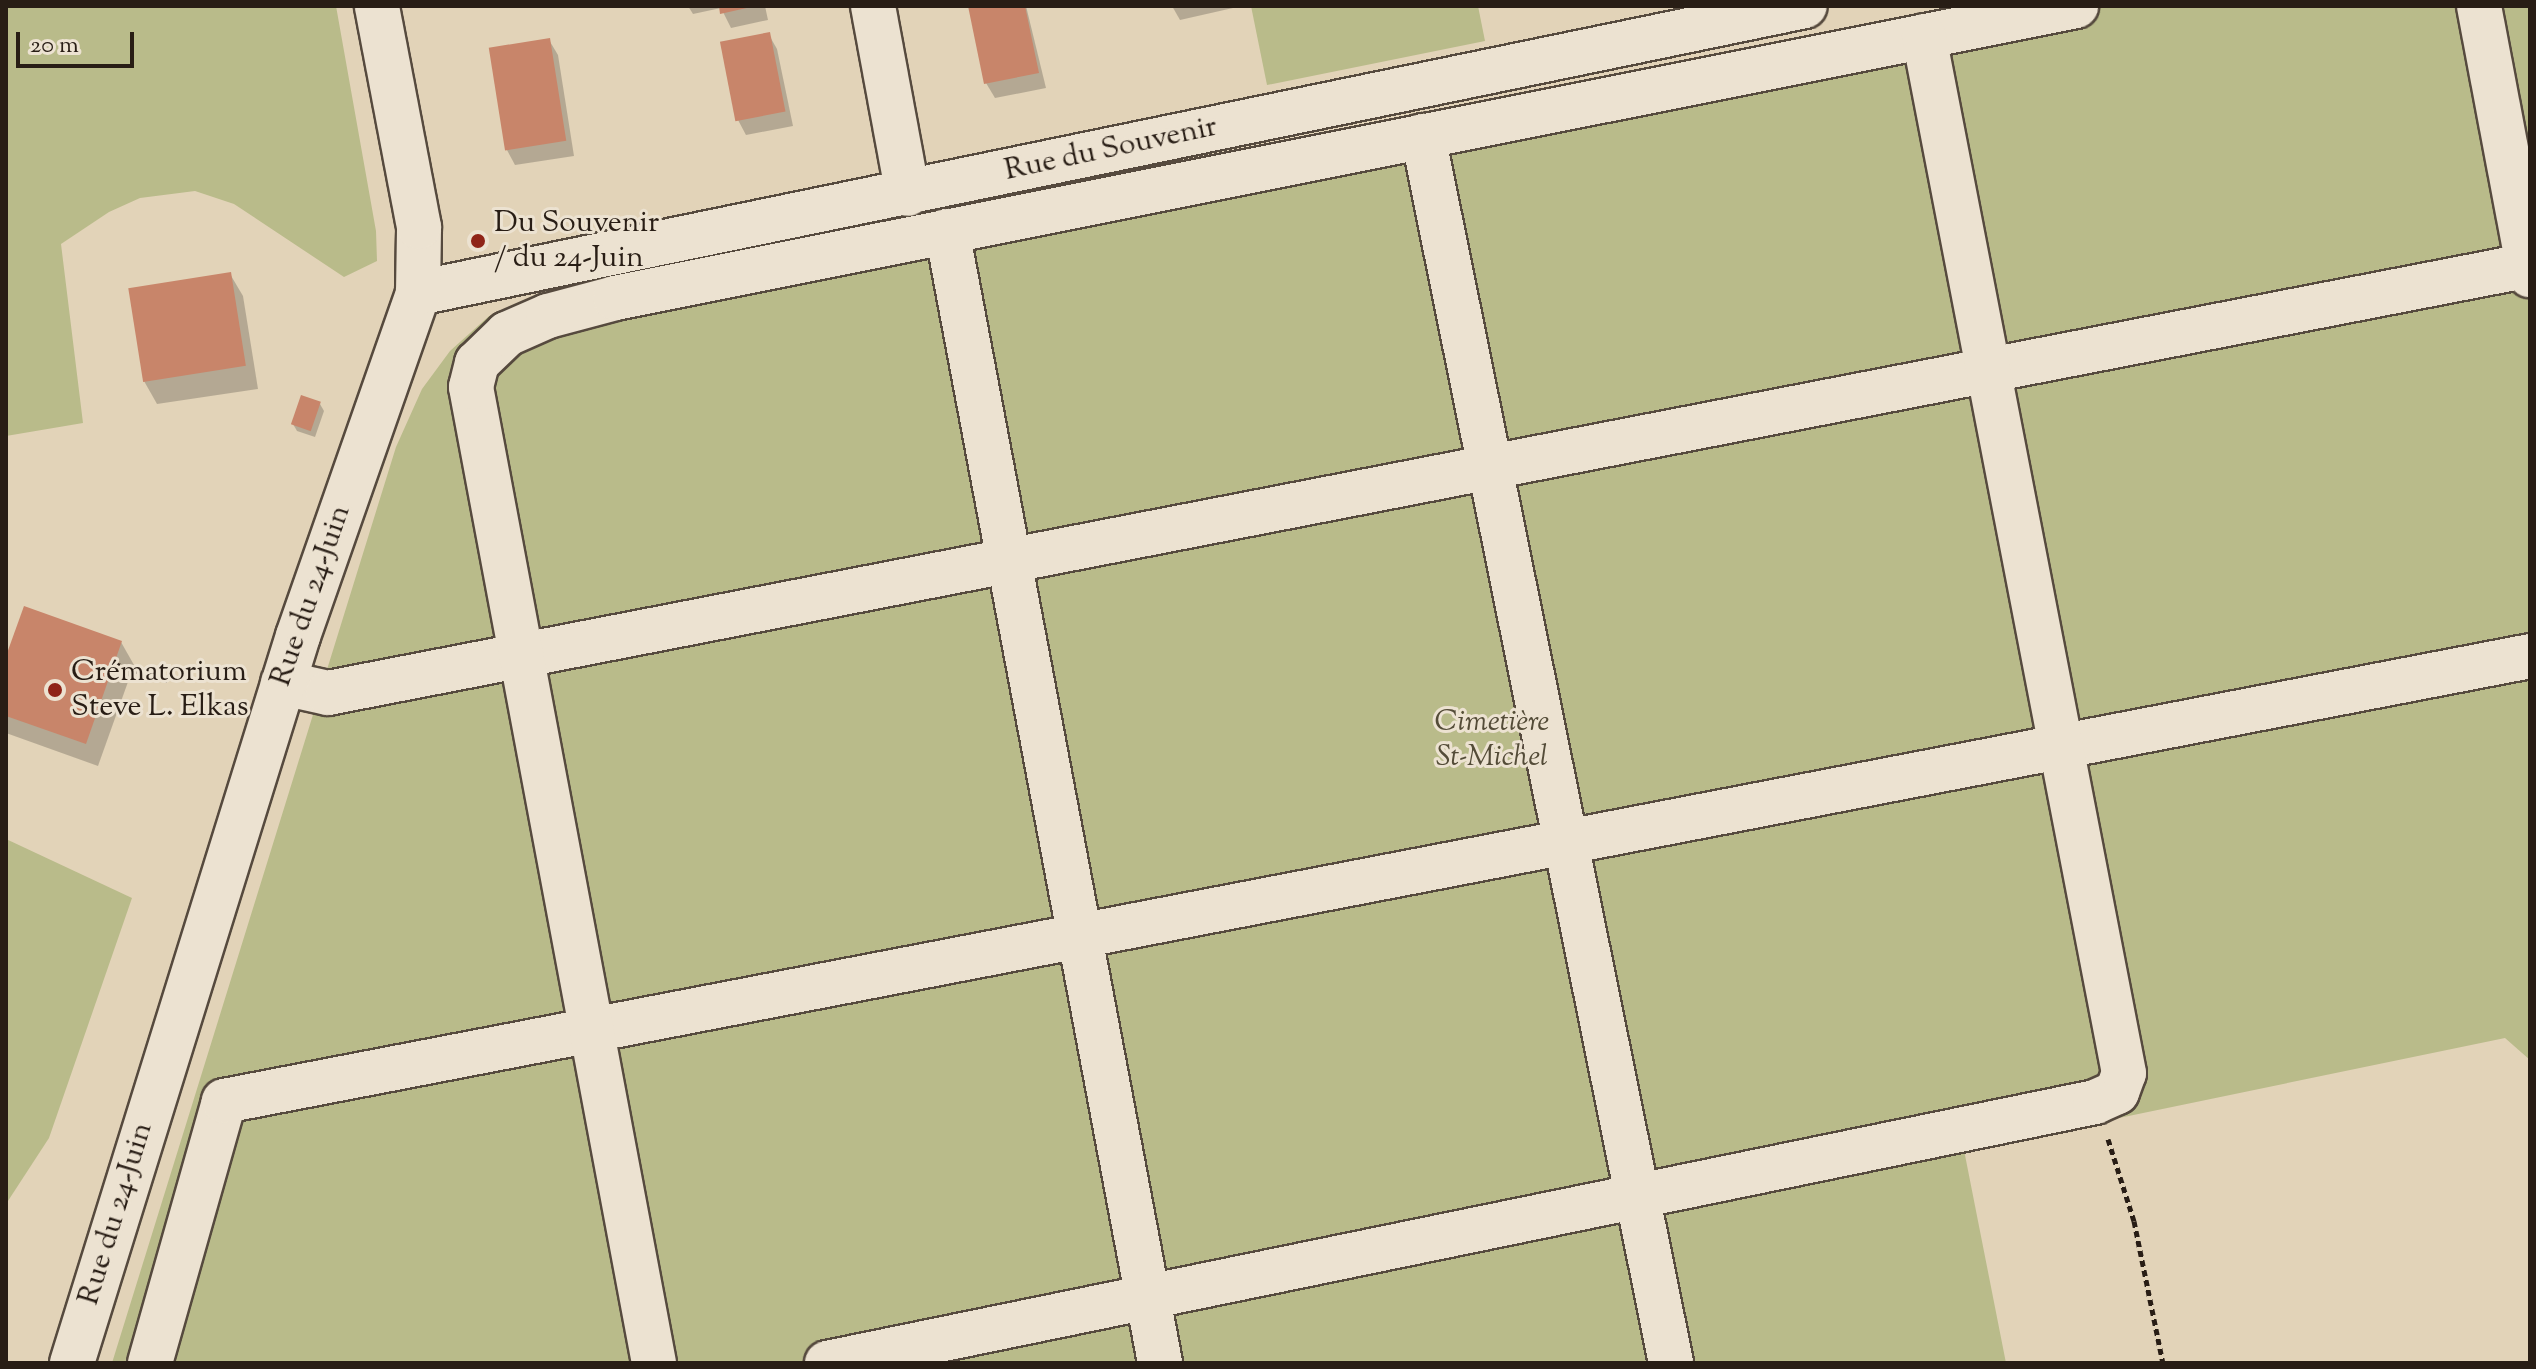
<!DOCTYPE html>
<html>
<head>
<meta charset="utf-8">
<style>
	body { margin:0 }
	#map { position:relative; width:2536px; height:1369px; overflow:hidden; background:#e2d3b8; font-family:"Sorts Mill Goudy",serif }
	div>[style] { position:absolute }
	.green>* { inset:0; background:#b9bb8a }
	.shadow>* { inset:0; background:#0003 }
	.building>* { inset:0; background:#c8856a; transform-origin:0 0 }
	.path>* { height:5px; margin-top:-2.5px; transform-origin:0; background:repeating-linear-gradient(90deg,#281d15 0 6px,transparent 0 10px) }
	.roads { filter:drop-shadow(2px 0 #564a3e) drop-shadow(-2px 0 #564a3e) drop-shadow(0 2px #564a3e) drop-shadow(0 -2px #564a3e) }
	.minor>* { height:44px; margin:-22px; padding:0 22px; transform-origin:22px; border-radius:22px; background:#ece2d1 }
	.dots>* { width:22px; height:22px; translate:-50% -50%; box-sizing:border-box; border:4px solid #ece2d1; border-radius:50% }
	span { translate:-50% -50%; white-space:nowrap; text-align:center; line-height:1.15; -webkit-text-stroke:6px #ece2d1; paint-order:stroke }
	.street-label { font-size:30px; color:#281d15 }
	.poi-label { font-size:30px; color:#281d15 }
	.left { translate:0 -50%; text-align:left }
	.park-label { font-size:30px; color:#544c38; font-style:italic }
	.frame { position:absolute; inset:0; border:8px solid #281d15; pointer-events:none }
	.scale { position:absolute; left:16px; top:32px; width:118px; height:36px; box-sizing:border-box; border:4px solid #281d15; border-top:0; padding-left:10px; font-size:24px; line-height:28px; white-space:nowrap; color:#281d15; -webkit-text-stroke:6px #ece2d1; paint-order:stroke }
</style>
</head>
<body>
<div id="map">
	<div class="green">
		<div style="clip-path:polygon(6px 6px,336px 6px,376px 231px,377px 261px,344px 277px,234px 204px,195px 191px,140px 198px,109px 212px,61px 244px,83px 423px,6px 436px)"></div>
		<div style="clip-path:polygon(1251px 6px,1478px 6px,1485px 41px,1267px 85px)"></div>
		<div style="clip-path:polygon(1983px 6px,2530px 6px,2530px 1060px,2505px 1038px,1964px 1150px,2006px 1363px,112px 1363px,396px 447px,422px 389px,450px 351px,489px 316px,542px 298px)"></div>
		<div style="clip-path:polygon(6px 839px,132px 898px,49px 1138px,6px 1204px)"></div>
	</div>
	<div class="shadow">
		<div style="clip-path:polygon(688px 6px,765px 6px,768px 20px,731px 28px,721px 8px,693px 14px)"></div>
		<div style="clip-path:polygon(970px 6px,1026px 6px,1046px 88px,995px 98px,986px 83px)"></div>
		<div style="clip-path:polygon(1172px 6px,1233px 6px,1233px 8px,1180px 20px)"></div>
		<div style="clip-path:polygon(769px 35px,777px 49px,793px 126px,746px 135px,738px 120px)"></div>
		<div style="clip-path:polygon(549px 40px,558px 55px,574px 156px,515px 165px,507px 150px)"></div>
		<div style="clip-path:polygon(230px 274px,243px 296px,258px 389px,157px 404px,144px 381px)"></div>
		<div style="clip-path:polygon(320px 404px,324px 411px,315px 437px,297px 431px,293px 424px)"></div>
		<div style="clip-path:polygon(121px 642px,134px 665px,98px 766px,6px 733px,6px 662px)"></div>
	</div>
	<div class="building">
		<div style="clip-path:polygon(719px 6px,751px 6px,751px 7px,720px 14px)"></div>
		<div style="clip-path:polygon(968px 6px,1025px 6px,1039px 73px,984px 84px)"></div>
		<div style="left:770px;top:32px;width:81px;height:51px;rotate:79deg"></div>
		<div style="left:550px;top:38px;width:104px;height:62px;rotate:81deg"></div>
		<div style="left:231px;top:272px;width:95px;height:104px;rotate:81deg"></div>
		<div style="left:301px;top:395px;width:21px;height:31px;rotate:19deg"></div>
		<div style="clip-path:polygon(24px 606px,122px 641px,86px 744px,6px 716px,6px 656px)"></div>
	</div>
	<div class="path">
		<div style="left:114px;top:664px;width:59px;rotate:16.6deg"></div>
		<div style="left:2108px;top:1139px;width:86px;rotate:72.4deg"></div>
		<div style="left:2134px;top:1221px;width:145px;rotate:78.5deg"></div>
	</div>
	<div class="roads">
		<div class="minor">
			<div style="left:873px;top:6px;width:191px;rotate:79.5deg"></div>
			<div style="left:2479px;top:6px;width:274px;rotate:79.3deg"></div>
			<div style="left:1423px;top:136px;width:1252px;rotate:78.57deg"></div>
			<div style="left:947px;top:231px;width:1152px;rotate:79.34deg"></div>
			<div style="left:418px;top:293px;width:1416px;rotate:-11.69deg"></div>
			<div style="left:283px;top:683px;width:46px;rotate:12.5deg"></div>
			<div style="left:328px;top:693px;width:2243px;rotate:-11deg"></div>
			<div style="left:72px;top:1363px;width:761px;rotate:-72.73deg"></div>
			<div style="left:298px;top:636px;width:363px;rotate:-70.7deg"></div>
			<div style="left:418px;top:293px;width:66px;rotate:-89.1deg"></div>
			<div style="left:419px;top:227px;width:225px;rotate:-100.8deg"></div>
			<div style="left:150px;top:1363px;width:272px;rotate:-74.2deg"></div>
			<div style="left:224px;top:1101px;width:2349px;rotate:-10.92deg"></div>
			<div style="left:654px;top:1363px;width:993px;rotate:-100.62deg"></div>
			<div style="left:471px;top:387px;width:25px;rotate:-76deg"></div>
			<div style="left:477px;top:363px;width:42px;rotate:-44deg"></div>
			<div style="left:507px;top:334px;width:45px;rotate:-23.7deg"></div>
			<div style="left:548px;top:316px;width:69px;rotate:-15deg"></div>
			<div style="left:615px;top:298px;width:1490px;rotate:-11.3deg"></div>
			<div style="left:827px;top:1363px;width:1295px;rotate:-11.63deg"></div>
			<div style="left:2095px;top:1102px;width:24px;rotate:-24deg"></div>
			<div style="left:2117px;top:1092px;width:20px;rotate:-70deg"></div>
			<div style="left:2124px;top:1073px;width:1056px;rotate:-100.92deg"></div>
		</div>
	</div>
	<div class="dots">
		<div style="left:478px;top:241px;background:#8f2418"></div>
		<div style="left:55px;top:690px;background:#8f2418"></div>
	</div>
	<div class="street-label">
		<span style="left:1111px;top:150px;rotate:-12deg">Rue du Souvenir</span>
		<span style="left:312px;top:596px;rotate:-71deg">Rue du 24-Juin</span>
		<span style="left:117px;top:1214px;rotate:-73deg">Rue du 24-Juin</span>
	</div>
	<div class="poi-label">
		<span class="left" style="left:494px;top:241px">Du Souvenir<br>/ du 24-Juin</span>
		<span class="left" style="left:71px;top:690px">Crématorium<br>Steve L. Elkas</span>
	</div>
	<div class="park-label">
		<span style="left:1492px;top:740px">Cimetière<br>St-Michel</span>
	</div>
	<div class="frame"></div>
	<div class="scale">20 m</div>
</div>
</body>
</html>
